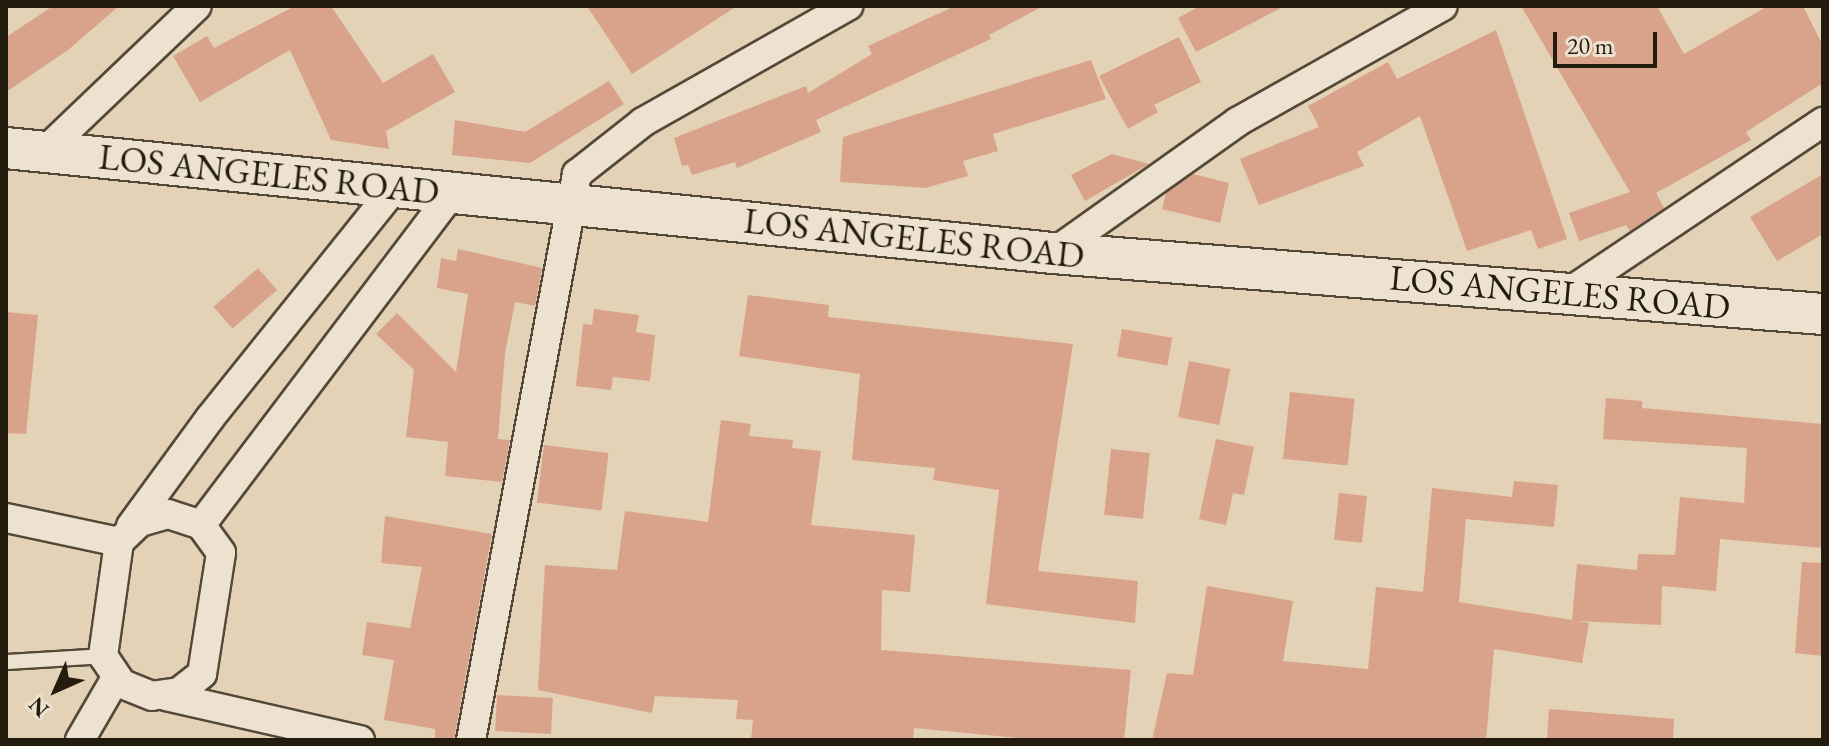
<!DOCTYPE html>
<html>
<head>
<meta charset="utf-8">
<style>
	body { margin:0 }
	#map { position:relative; width:1829px; height:746px; overflow:hidden; background:#e3d2b5; font-family:"EB Garamond",serif }
	div>[style] { position:absolute }
	.building>* { inset:0; background:#d8a38a; transform-origin:0 0 }
	.roads { filter:drop-shadow(2px 0 #544938) drop-shadow(-2px 0 #544938) drop-shadow(0 2px #544938) drop-shadow(0 -2px #544938) }
	.lane>* { height:14px; margin:-7px; padding:0 7px; transform-origin:7px; border-radius:7px; background:#ede2cf }
	.street>* { height:28px; margin:-14px; padding:0 14px; transform-origin:14px; border-radius:14px; background:#ede2cf }
	.secondary>* { height:40px; margin:-20px; padding:0 20px; transform-origin:20px; border-radius:20px; background:#ede2cf }
	span { translate:-50% -50%; white-space:nowrap; text-align:center; line-height:1.15; -webkit-text-stroke:6px #ede2cf; paint-order:stroke }
	.street-label { font-size:36px; color:#241b0f }
	.frame { position:absolute; inset:0; border:8px solid #241b0f; pointer-events:none }
	.north { position:absolute; left:16px; top:650px; width:80px; height:80px; -webkit-text-stroke:6px #ede2cf; paint-order:stroke; rotate:225deg; font-size:22px; font-weight:700; line-height:32px; text-align:center; color:#241b0f }
	.north::after { content:''; display:block; margin:auto; width:28px; height:36px; background:#241b0f; clip-path:polygon(50% 0,100% 100%,50% 72%,0 100%) }
	.scale { position:absolute; left:1553px; top:32px; width:104px; height:36px; box-sizing:border-box; border:4px solid #241b0f; border-top:0; padding-left:10px; font-size:24px; line-height:28px; white-space:nowrap; color:#241b0f; -webkit-text-stroke:6px #ede2cf; paint-order:stroke }
</style>
</head>
<body>
<div id="map">
	<div class="building">
		<div style="clip-path:polygon(53px 6px,119px 6px,68px 50px,6px 92px,6px 37px)"></div>
		<div style="clip-path:polygon(295px 6px,331px 6px,383px 83px,433px 54px,455px 92px,386px 131px,389px 149px,331px 140px,290px 50px,200px 102px,173px 56px,207px 36px,214px 48px)"></div>
		<div style="clip-path:polygon(587px 6px,737px 6px,632px 74px)"></div>
		<div style="clip-path:polygon(955px 6px,1043px 6px,989px 35px,991px 39px,816px 120px,821px 132px,737px 168px,735px 162px,692px 175px,688px 165px,682px 166px,674px 138px,806px 86px,808px 93px,872px 54px,868px 46px)"></div>
		<div style="clip-path:polygon(1200px 6px,1285px 6px,1196px 52px,1178px 18px)"></div>
		<div style="clip-path:polygon(1521px 6px,1657px 6px,1684px 54px,1768px 6px,1803px 6px,1823px 46px,1823px 83px,1746px 132px,1751px 140px,1656px 193px,1664px 208px,1630px 231px,1626px 225px,1579px 241px,1569px 213px,1630px 192px)"></div>
		<div style="clip-path:polygon(1496px 30px,1567px 239px,1538px 249px,1531px 230px,1467px 251px,1420px 116px,1357px 152px,1364px 166px,1259px 205px,1240px 159px,1319px 127px,1308px 106px,1388px 62px,1397px 79px)"></div>
		<div style="clip-path:polygon(1179px 37px,1201px 82px,1154px 105px,1158px 112px,1128px 129px,1099px 76px)"></div>
		<div style="clip-path:polygon(1091px 60px,1106px 99px,993px 134px,998px 151px,963px 161px,968px 176px,925px 188px,840px 182px,843px 137px)"></div>
		<div style="clip-path:polygon(609px 81px,624px 104px,530px 163px,452px 155px,455px 120px,525px 132px)"></div>
		<div style="clip-path:polygon(1112px 154px,1149px 164px,1085px 201px,1071px 175px)"></div>
		<div style="clip-path:polygon(1193px 174px,1229px 183px,1220px 223px,1162px 209px,1166px 193px)"></div>
		<div style="clip-path:polygon(1823px 174px,1823px 234px,1777px 261px,1750px 217px)"></div>
		<div style="clip-path:polygon(458px 249px,542px 268px,535px 306px,515px 302px,505px 353px,498px 439px,510px 440px,502px 482px,445px 476px,448px 442px,406px 437px,414px 370px,376px 334px,397px 313px,456px 372px,468px 294px,437px 288px,441px 258px,456px 261px)"></div>
		<div style="left:258px;top:268px;width:29px;height:59px;rotate:49deg"></div>
		<div style="clip-path:polygon(748px 295px,829px 305px,828px 317px,1073px 344px,1038px 571px,1138px 581px,1135px 623px,986px 604px,999px 490px,933px 480px,935px 468px,852px 460px,860px 374px,739px 356px)"></div>
		<div style="clip-path:polygon(594px 309px,639px 315px,636px 332px,655px 335px,650px 381px,613px 377px,611px 390px,576px 386px,583px 324px,592px 325px)"></div>
		<div style="clip-path:polygon(6px 312px,38px 315px,26px 434px,6px 433px)"></div>
		<div style="left:1122px;top:329px;width:51px;height:28px;rotate:10deg"></div>
		<div style="left:1189px;top:361px;width:42px;height:57px;rotate:11deg"></div>
		<div style="left:1290px;top:392px;width:65px;height:67px;rotate:6deg"></div>
		<div style="clip-path:polygon(1606px 398px,1642px 401px,1642px 408px,1823px 424px,1823px 548px,1720px 539px,1716px 591px,1662px 586px,1661px 625px,1577px 621px,1589px 623px,1582px 663px,1494px 649px,1486px 740px,1152px 740px,1167px 673px,1193px 675px,1207px 586px,1293px 601px,1283px 661px,1368px 669px,1376px 587px,1423px 592px,1432px 488px,1512px 497px,1514px 481px,1558px 485px,1554px 527px,1466px 519px,1459px 602px,1572px 620px,1577px 564px,1637px 570px,1638px 554px,1675px 555px,1680px 497px,1744px 503px,1747px 448px,1603px 439px)"></div>
		<div style="clip-path:polygon(721px 420px,751px 424px,749px 436px,793px 440px,792px 448px,821px 451px,811px 525px,915px 535px,910px 592px,882px 590px,881px 650px,1131px 670px,1124px 740px,1019px 738px,914px 728px,913px 740px,751px 740px,753px 720px,736px 719px,738px 700px,655px 696px,652px 713px,538px 690px,545px 565px,617px 570px,625px 511px,708px 522px)"></div>
		<div style="clip-path:polygon(1216px 439px,1254px 447px,1244px 495px,1233px 493px,1226px 525px,1199px 519px)"></div>
		<div style="left:544px;top:445px;width:65px;height:58px;rotate:7deg"></div>
		<div style="left:1111px;top:449px;width:39px;height:66px;rotate:6deg"></div>
		<div style="left:1339px;top:493px;width:28px;height:47px;rotate:6deg"></div>
		<div style="clip-path:polygon(385px 516px,492px 534px,454px 739px,435px 738px,435px 729px,384px 720px,394px 660px,362px 655px,367px 622px,410px 628px,422px 567px,381px 563px)"></div>
		<div style="clip-path:polygon(1802px 562px,1823px 563px,1823px 656px,1795px 653px)"></div>
		<div style="left:497px;top:695px;width:56px;height:36px;rotate:3deg"></div>
		<div style="clip-path:polygon(1549px 709px,1674px 719px,1673px 740px,1547px 740px)"></div>
	</div>
	<div class="roads">
		<div class="lane">
			<div style="left:6px;top:662px;width:97px;rotate:-3.5deg"></div>
		</div>
		<div class="street">
			<div style="left:44px;top:152px;width:211px;rotate:-43.7deg"></div>
			<div style="left:1053px;top:253px;width:226px;rotate:-35.4deg"></div>
			<div style="left:1237px;top:122px;width:236px;rotate:-29.4deg"></div>
			<div style="left:1569px;top:292px;width:306px;rotate:-33.8deg"></div>
			<div style="left:168px;top:514px;width:35px;rotate:18deg"></div>
			<div style="left:201px;top:525px;width:34px;rotate:54deg"></div>
			<div style="left:221px;top:553px;width:122px;rotate:98.9deg"></div>
			<div style="left:202px;top:674px;width:29px;rotate:142deg"></div>
			<div style="left:179px;top:692px;width:27px;rotate:172deg"></div>
			<div style="left:152px;top:696px;width:32px;rotate:-158deg"></div>
			<div style="left:122px;top:684px;width:34px;rotate:-124deg"></div>
			<div style="left:103px;top:656px;width:115px;rotate:-82deg"></div>
			<div style="left:119px;top:542px;width:29px;rotate:-44deg"></div>
			<div style="left:140px;top:522px;width:29px;rotate:-16deg"></div>
			<div style="left:6px;top:518px;width:116px;rotate:12deg"></div>
			<div style="left:201px;top:525px;width:418px;rotate:-52.9deg"></div>
			<div style="left:131px;top:526px;width:134px;rotate:-53.8deg"></div>
			<div style="left:210px;top:418px;width:297px;rotate:-51.3deg"></div>
			<div style="left:166px;top:696px;width:199px;rotate:12.8deg"></div>
			<div style="left:80px;top:740px;width:72px;rotate:-59.9deg"></div>
			<div style="left:471px;top:740px;width:576px;rotate:-79.39deg"></div>
			<div style="left:577px;top:174px;width:84px;rotate:-38.2deg"></div>
			<div style="left:643px;top:122px;width:236px;rotate:-29.5deg"></div>
		</div>
		<div class="secondary">
			<div style="left:6px;top:148px;width:1052px;rotate:5.73deg"></div>
			<div style="left:1053px;top:253px;width:772px;rotate:4.53deg"></div>
		</div>
	</div>
	<div class="street-label">
		<span style="left:269px;top:174px;rotate:6deg">LOS ANGELES ROAD</span>
		<span style="left:914px;top:238px;rotate:6deg">LOS ANGELES ROAD</span>
		<span style="left:1560px;top:292px;rotate:5deg">LOS ANGELES ROAD</span>
	</div>
	<div class="frame"></div>
	<div class="north">N</div>
	<div class="scale">20 m</div>
</div>
</body>
</html>
